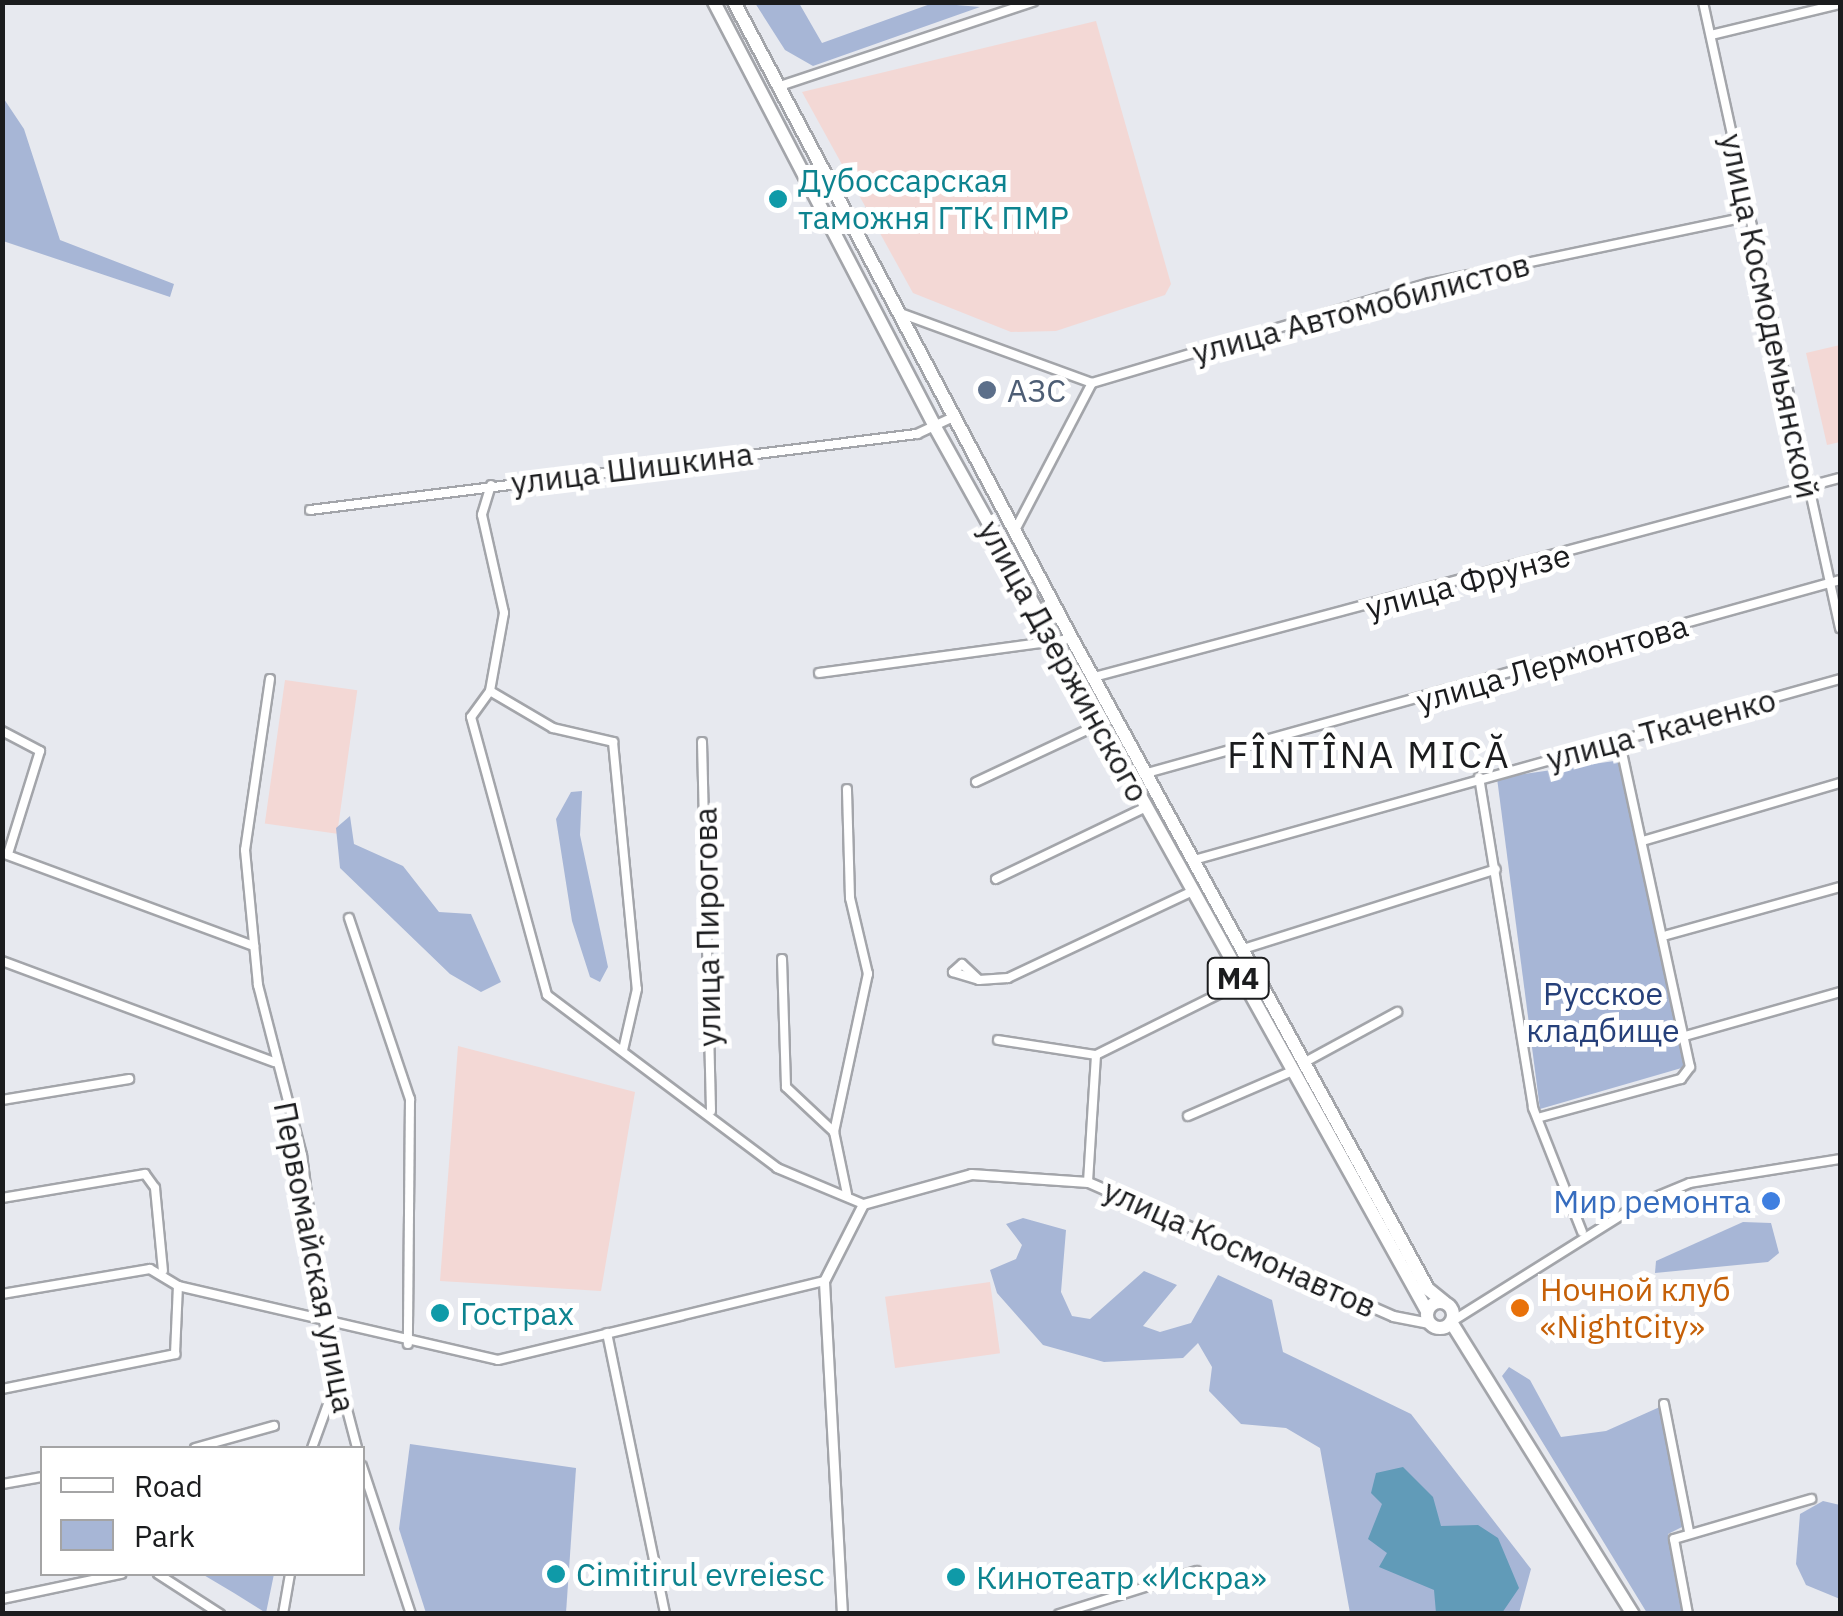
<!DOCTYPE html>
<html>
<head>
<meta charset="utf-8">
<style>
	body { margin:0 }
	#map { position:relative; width:1843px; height:1616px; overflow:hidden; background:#e7e9ef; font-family:"IBM Plex Sans",sans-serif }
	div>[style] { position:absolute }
	.industrial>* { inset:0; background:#f3d8d5; transform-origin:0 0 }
	.green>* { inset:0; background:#a7b6d6 }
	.water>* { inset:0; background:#619bb8 }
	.roads { filter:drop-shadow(2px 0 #a3a5aa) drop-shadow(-2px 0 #a3a5aa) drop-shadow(0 2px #a3a5aa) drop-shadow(0 -2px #a3a5aa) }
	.minor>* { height:8px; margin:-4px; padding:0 4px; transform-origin:4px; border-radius:4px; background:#fff }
	.tertiary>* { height:9px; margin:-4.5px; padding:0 4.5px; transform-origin:4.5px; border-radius:4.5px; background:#fff }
	.trunk>* { height:12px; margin:-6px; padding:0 6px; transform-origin:6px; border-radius:6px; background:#fff }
	.trunk>.ring { margin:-6px; padding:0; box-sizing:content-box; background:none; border:12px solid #fff; border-radius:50% }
	.dots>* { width:28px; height:28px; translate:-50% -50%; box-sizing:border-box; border:5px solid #fff; border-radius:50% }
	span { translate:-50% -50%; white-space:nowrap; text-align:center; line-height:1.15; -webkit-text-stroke:10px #fff; paint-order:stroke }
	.shield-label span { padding:2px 8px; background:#fff; border:2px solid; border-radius:8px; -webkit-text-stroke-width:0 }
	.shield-label { font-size:30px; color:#1b1c1e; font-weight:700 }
	.culture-label { font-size:32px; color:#0d838f }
	.left { translate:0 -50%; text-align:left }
	.street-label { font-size:32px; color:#1b1c1e }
	.service-label { font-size:32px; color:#4e5e75 }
	.park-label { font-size:32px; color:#26407a }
	.shop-label { font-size:32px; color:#366cbe }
	.right { translate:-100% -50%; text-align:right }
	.food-label { font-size:32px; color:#c56008 }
	.quarter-label { font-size:38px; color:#1b1c1e; letter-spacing:2.5px }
	.frame { position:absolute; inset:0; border:5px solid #1b1c1e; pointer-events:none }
	.legend { position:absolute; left:40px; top:1446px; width:325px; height:130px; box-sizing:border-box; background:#fff; border:2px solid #a4a4a5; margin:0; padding:12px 18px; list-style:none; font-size:30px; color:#1b1c1e }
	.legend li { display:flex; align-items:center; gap:20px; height:50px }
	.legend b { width:50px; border:2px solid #a4a4a5 }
</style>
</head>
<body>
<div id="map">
	<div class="industrial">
		<div style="clip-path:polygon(1096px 21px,1171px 284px,1165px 295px,1056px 331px,1011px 332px,913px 293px,802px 92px)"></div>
		<div style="clip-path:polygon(1840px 345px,1840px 442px,1827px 445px,1806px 353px)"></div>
		<div style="left:285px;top:680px;width:73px;height:145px;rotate:8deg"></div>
		<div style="clip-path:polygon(458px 1046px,635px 1092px,601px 1291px,440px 1281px)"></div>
		<div style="left:990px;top:1282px;width:72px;height:106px;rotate:82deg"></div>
	</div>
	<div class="green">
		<div style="clip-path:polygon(755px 3px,799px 3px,822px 43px,933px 3px,980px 7px,813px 66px,785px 50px)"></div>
		<div style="clip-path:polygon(2px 96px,24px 129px,60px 240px,174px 284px,170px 297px,3px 241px)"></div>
		<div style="clip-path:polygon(1621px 760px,1685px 1067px,1540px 1109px,1497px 778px)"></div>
		<div style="clip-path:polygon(582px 791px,580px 835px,608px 967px,600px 982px,590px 977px,572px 921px,556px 819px,571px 792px)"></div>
		<div style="clip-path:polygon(350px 816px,354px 844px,403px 866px,439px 912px,471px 914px,501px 982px,481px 992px,450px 974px,340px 868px,336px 828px)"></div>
		<div style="clip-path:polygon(1023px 1218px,1066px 1230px,1061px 1292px,1072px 1316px,1090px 1319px,1144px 1271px,1177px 1285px,1143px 1326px,1160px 1332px,1191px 1323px,1218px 1275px,1272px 1300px,1283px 1352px,1411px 1414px,1531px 1569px,1519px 1613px,1350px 1613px,1320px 1448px,1286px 1428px,1241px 1424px,1209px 1391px,1212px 1367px,1198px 1343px,1183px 1358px,1104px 1362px,1043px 1345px,997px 1293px,990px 1270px,1016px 1259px,1022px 1245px,1006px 1224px)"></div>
		<div style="clip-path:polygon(1743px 1222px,1771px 1223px,1779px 1253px,1768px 1262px,1655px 1273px,1656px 1261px)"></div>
		<div style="clip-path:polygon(1509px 1367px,1530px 1380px,1561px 1437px,1606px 1431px,1662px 1406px,1684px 1526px,1668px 1534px,1691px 1613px,1647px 1613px,1502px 1376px)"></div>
		<div style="clip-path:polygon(410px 1444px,576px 1468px,566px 1613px,426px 1613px,399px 1529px)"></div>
		<div style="clip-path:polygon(1823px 1501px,1840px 1505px,1840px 1599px,1806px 1585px,1796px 1564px,1800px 1514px)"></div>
		<div style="clip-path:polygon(202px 1574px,274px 1574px,266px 1613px,234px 1593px)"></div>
	</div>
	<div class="water">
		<div style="clip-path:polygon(1403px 1467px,1433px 1497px,1441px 1526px,1478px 1525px,1498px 1538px,1519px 1588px,1502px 1613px,1436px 1613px,1434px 1590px,1379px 1567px,1387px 1553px,1368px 1539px,1382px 1504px,1371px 1493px,1376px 1473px)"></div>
	</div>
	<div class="roads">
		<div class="minor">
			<div style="left:1703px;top:2px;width:641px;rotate:77.66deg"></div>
			<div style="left:1711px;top:35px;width:133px;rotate:-13.5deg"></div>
			<div style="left:777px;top:87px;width:270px;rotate:-18.4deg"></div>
			<div style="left:900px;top:313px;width:204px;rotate:20deg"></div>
			<div style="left:1092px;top:383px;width:166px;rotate:117.6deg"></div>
			<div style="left:1092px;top:383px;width:352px;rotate:-16.5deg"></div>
			<div style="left:1430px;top:283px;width:327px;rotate:-11.8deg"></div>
			<div style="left:491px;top:485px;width:31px;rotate:107deg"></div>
			<div style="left:482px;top:515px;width:100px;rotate:77.3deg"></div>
			<div style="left:504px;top:613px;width:79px;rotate:100.2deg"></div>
			<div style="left:490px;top:691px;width:32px;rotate:126deg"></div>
			<div style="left:471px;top:717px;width:288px;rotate:74.7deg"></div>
			<div style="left:547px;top:995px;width:288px;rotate:36.9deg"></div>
			<div style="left:777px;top:1168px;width:93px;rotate:22.7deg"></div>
			<div style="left:310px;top:510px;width:612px;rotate:-7.14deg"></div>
			<div style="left:917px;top:434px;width:38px;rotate:-25deg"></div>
			<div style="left:819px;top:673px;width:255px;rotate:-7.7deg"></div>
			<div style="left:1094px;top:677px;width:772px;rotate:-14.94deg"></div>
			<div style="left:270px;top:679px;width:173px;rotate:98.3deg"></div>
			<div style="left:245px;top:850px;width:136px;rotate:84.5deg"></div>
			<div style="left:258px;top:985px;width:176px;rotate:75.5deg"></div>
			<div style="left:302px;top:1155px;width:164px;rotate:82.7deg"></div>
			<div style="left:323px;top:1318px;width:134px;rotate:75.3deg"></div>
			<div style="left:490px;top:691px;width:73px;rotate:30.4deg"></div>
			<div style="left:553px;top:728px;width:62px;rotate:13.1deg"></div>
			<div style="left:613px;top:742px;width:248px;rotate:84.5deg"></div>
			<div style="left:637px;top:989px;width:63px;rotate:102.9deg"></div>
			<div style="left:2px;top:731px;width:43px;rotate:27.8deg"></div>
			<div style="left:40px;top:751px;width:108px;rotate:107.3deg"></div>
			<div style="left:702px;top:742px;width:369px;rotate:88.6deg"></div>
			<div style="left:1147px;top:773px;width:719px;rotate:-15.56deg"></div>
			<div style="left:1479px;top:777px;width:335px;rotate:80.7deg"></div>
			<div style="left:1533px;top:1108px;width:133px;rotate:68.4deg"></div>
			<div style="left:976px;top:782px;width:137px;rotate:-25.1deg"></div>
			<div style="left:1646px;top:840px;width:202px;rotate:-16.4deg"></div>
			<div style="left:2px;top:853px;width:269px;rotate:20.3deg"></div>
			<div style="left:1194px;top:860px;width:671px;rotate:-15.65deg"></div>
			<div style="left:996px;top:879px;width:164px;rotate:-25.6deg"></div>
			<div style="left:349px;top:918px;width:191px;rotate:71.4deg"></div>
			<div style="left:410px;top:1099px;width:245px;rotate:90.5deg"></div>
			<div style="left:1667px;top:935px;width:180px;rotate:-15.5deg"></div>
			<div style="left:1243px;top:949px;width:265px;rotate:-17.5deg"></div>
			<div style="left:782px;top:959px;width:128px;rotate:88.2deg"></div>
			<div style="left:786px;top:1087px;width:66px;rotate:43.2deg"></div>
			<div style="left:2px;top:961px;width:290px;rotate:20.4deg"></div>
			<div style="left:979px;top:980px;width:27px;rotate:-163deg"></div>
			<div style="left:953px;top:972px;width:12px;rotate:-42deg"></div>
			<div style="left:962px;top:964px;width:23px;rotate:43deg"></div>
			<div style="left:979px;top:980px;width:29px;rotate:-4deg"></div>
			<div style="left:1008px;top:978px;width:204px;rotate:-25.2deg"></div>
			<div style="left:1685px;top:1036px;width:161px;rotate:-15.8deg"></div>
			<div style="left:998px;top:1040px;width:99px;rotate:8.7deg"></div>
			<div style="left:1305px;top:1062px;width:105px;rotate:-28.5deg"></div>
			<div style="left:2px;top:1100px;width:129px;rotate:-9.4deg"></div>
			<div style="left:1188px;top:1116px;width:111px;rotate:-23.3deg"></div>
			<div style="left:1541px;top:1117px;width:145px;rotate:-15.2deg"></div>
			<div style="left:1681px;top:1079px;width:15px;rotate:-53deg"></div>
			<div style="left:1690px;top:1067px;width:332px;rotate:-102.2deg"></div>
			<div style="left:1088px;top:1182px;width:127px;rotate:-86.4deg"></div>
			<div style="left:1096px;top:1055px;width:162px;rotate:-26.4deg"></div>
			<div style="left:847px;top:1194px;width:63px;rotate:-101.8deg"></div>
			<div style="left:834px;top:1132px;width:162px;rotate:-77.9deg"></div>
			<div style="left:868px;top:974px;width:78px;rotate:-103.3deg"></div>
			<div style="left:850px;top:898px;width:109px;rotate:-91.6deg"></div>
			<div style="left:2px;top:1198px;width:145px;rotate:-9.5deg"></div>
			<div style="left:145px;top:1174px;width:17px;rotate:54deg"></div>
			<div style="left:155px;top:1188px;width:83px;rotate:84.5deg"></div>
			<div style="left:2px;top:1294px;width:150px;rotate:-9.6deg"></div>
			<div style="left:150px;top:1269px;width:33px;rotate:31deg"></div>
			<div style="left:178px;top:1286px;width:328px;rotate:13deg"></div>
			<div style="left:498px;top:1360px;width:335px;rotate:-13.6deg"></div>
			<div style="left:1451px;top:1322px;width:222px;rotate:-32.1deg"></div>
			<div style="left:1639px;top:1204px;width:55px;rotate:-22.4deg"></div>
			<div style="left:1690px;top:1183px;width:152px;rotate:-9.1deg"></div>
			<div style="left:607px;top:1333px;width:287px;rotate:78.3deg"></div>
			<div style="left:2px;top:1389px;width:177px;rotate:-11.4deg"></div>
			<div style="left:175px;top:1354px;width:68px;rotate:-87.5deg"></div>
			<div style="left:1664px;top:1404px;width:130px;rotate:78.9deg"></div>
			<div style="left:195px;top:1448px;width:82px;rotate:-15.6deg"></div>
			<div style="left:312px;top:1448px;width:70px;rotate:-70deg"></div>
			<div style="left:362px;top:1466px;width:156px;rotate:71.7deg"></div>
			<div style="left:2px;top:1484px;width:41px;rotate:-9.9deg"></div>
			<div style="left:158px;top:1574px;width:74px;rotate:32.8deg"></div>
			<div style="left:2px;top:1599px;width:122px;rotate:-11.9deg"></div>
			<div style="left:283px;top:1614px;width:41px;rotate:-80.1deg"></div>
			<div style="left:1059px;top:1614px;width:144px;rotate:-17.4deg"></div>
			<div style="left:1688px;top:1614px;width:76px;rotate:-100.6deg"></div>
			<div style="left:1674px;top:1539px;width:143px;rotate:-16.3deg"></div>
		</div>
		<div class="tertiary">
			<div style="left:842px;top:1614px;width:333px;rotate:-93.1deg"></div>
			<div style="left:824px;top:1281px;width:86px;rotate:-63.1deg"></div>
			<div style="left:863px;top:1204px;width:112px;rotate:-15.5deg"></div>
			<div style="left:971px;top:1174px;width:117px;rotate:3.9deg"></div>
			<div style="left:1088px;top:1182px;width:333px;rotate:23.7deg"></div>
			<div style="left:1393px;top:1316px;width:38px;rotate:11deg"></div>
		</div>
		<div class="trunk">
			<div style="left:714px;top:2px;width:479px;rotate:62.5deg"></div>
			<div style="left:935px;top:427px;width:1012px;rotate:60.9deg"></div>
			<div style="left:734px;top:2px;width:721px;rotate:62.05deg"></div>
			<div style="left:1072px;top:639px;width:741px;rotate:61.29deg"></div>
			<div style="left:1428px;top:1289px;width:21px;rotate:39deg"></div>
			<div class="ring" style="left:1427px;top:1302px;width:14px;height:14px"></div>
			<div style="left:1451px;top:1322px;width:344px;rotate:58.1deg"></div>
		</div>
	</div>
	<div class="dots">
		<div style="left:778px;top:199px;background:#0f9aa8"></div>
		<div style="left:987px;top:390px;background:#5c6f8a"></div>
		<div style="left:1771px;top:1201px;background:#3f7fe0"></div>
		<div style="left:1520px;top:1308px;background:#e8710a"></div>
		<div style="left:440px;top:1313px;background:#0f9aa8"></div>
		<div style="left:556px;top:1574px;background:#0f9aa8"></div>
		<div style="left:956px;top:1577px;background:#0f9aa8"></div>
	</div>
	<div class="shield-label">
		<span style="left:1238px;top:978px">M4</span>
	</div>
	<div class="culture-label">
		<span class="left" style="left:798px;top:199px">Дубоссарская<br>таможня ГТК ПМР</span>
		<span class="left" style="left:460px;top:1313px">Гострах</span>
		<span class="left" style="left:576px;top:1574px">Cimitirul evreiesc</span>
		<span class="left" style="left:976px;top:1577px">Кинотеатр «Искра»</span>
	</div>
	<div class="street-label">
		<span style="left:1361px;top:308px;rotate:-15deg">улица Автомобилистов</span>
		<span style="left:1770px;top:316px;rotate:78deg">улица Космодемьянской</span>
		<span style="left:632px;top:468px;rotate:-7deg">улица Шишкина</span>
		<span style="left:1468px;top:581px;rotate:-15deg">улица Фрунзе</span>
		<span style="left:1064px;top:661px;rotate:61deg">улица Дзержинского</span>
		<span style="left:1552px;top:663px;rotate:-16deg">улица Лермонтова</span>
		<span style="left:1661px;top:729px;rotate:-15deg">улица Ткаченко</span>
		<span style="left:707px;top:927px;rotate:-91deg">улица Пирогова</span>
		<span style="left:1240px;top:1248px;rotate:24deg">улица Космонавтов</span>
		<span style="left:315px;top:1257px;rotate:79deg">Первомайская улица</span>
	</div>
	<div class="service-label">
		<span class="left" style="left:1007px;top:390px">АЗС</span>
	</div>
	<div class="park-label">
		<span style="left:1603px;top:1012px">Русское<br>кладбище</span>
	</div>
	<div class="shop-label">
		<span class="right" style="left:1751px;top:1201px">Мир ремонта</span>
	</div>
	<div class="food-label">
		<span class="left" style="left:1540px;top:1308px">Ночной клуб<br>«NightCity»</span>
	</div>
	<div class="quarter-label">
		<span style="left:1369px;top:754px">FÎNTÎNA MICĂ</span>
	</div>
	<div class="frame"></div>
	<ul class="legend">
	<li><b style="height:12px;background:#fff"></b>Road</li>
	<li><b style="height:28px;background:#a7b6d6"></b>Park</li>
	</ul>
</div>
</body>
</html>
